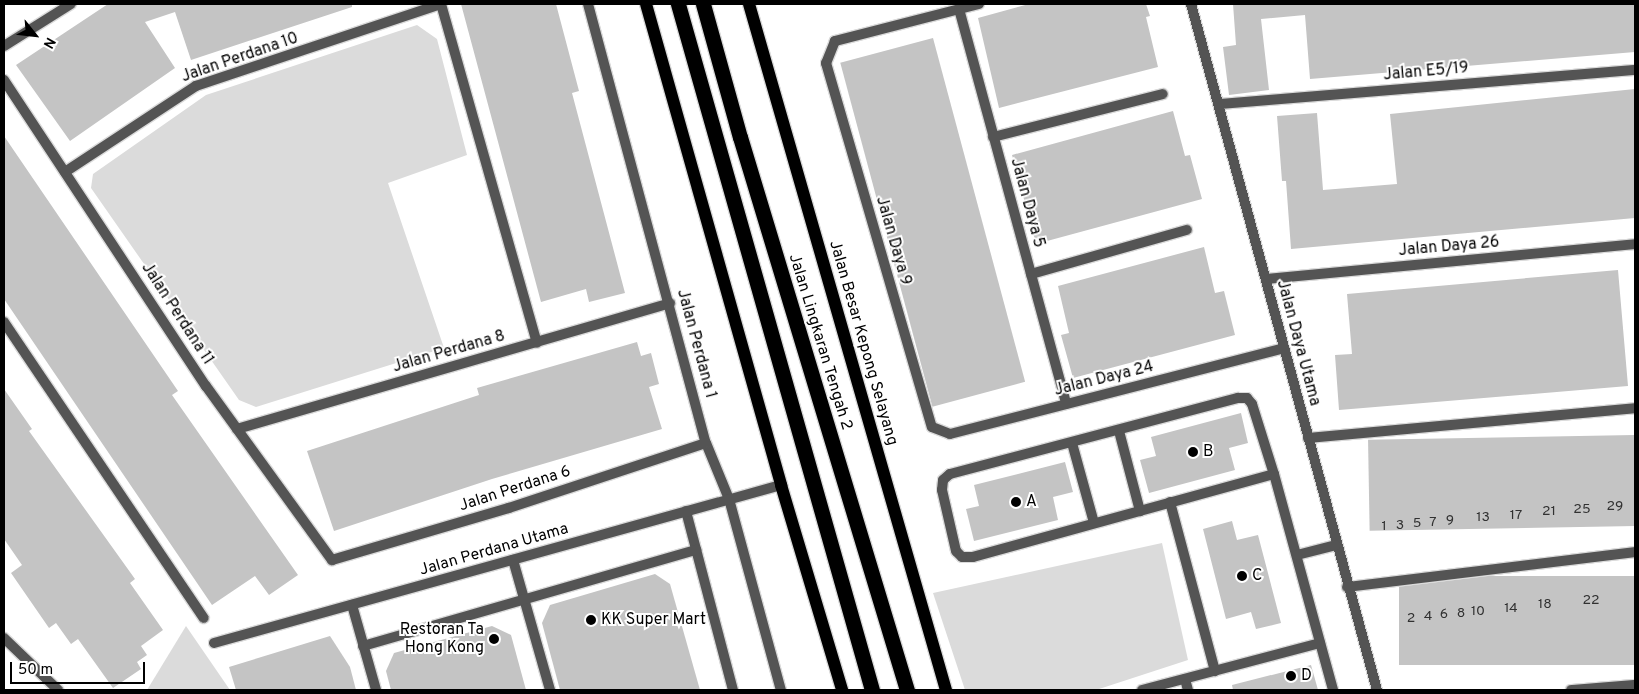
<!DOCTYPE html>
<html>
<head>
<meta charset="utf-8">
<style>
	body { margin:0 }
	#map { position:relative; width:1639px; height:694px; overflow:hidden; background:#fff; font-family:Overpass,sans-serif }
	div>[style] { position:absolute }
	.green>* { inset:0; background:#dbdbdb }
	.building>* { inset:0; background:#c4c4c4; transform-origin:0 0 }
	.roads { filter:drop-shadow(1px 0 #dbdbdb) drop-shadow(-1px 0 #dbdbdb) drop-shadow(0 1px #dbdbdb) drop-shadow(0 -1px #dbdbdb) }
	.street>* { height:10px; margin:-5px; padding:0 5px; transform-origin:5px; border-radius:5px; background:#545454 }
	.primary>* { height:12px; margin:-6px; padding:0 6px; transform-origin:6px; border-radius:6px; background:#000 }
	.highway>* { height:15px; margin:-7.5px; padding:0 7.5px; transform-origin:7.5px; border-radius:7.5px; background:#000 }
	.dots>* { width:14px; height:14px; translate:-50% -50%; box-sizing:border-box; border:2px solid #fff; border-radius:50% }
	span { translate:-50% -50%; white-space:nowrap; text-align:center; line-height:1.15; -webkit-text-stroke:4px #fff; paint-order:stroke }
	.number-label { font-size:14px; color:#313131 }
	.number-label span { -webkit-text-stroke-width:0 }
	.street-label { font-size:16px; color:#000 }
	.poi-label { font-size:16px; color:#000 }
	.left { translate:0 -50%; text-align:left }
	.right { translate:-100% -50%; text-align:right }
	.frame { position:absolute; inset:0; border:5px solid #000; pointer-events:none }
	.north { position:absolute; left:10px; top:10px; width:50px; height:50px; -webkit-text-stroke:4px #fff; paint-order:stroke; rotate:119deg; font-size:14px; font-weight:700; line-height:20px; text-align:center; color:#000 }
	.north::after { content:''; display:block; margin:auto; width:18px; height:22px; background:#000; clip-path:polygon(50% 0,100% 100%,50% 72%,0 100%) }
	.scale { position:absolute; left:10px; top:662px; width:135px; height:22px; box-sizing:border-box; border:2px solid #000; border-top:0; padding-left:6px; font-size:15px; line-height:18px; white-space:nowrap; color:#000; -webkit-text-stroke:4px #fff; paint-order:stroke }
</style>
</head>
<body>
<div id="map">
	<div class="green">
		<div style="clip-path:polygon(417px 25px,437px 39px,467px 155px,388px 183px,444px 348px,256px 407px,239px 400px,91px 188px,93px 174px,206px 95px)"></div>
		<div style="clip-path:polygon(1162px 543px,1188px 660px,1096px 690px,965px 690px,933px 593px)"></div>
		<div style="clip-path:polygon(186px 626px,230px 690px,147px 690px)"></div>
	</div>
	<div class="building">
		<div style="clip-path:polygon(108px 4px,352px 4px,352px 7px,191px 60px,175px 12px,145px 22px,175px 68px,70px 141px,16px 65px)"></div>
		<div style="clip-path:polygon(461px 4px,556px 4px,579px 91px,572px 93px,625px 293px,589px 302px,586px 289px,541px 302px)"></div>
		<div style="clip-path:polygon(1029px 4px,1146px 4px,1150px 16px,1146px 17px,1158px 67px,999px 108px,978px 18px)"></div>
		<div style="clip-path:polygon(1233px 4px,1635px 4px,1635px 52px,1310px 79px,1305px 15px,1261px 19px,1269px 90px,1229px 95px,1223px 47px,1236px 45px)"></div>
		<div style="left:933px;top:38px;width:356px;height:96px;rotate:75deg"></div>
		<div style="clip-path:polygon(1635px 89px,1635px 218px,1291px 249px,1286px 181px,1282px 181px,1277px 116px,1317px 113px,1323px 190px,1397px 184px,1390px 114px)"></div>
		<div style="clip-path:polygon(1173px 111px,1185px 156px,1190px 155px,1202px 199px,1036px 244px,1012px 155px)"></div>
		<div style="clip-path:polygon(4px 136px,178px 391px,172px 395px,298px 575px,269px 595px,255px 576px,212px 605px,4px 299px)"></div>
		<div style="clip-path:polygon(1204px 247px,1215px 293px,1224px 291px,1235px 335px,1073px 378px,1061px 335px,1069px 333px,1058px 286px)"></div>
		<div style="clip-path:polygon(1618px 270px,1628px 386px,1339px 410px,1335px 355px,1352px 354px,1347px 294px)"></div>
		<div style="clip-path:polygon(637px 342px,641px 356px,651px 353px,659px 384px,649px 387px,662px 429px,492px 479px,334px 531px,307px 451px,479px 395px,477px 388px)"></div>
		<div style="clip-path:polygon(4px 389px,32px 429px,29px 431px,135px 579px,130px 583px,163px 630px,141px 646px,147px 655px,137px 662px,141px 669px,113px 688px,78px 639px,71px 644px,56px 623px,49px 628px,11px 573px,22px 565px,4px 539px)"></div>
		<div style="clip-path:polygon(1241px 413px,1248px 443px,1229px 448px,1235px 470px,1149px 493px,1140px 460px,1156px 456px,1151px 437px)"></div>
		<div style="left:1634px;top:435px;width:91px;height:266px;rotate:89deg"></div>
		<div style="clip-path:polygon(1065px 462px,1073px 492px,1053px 497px,1058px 520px,974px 541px,966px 509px,979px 506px,974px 485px)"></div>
		<div style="clip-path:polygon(1232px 521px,1237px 540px,1258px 535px,1281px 623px,1256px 629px,1251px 612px,1226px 619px,1203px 529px)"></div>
		<div style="clip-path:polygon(655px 574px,670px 584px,700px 690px,560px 690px,542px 623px,550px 605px)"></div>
		<div style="left:1635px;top:576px;width:89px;height:236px;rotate:90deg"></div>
		<div style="clip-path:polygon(492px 626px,511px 635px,526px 690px,391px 690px,386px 671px,394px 653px)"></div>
		<div style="clip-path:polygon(330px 636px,350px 667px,356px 690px,236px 690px,229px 667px)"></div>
		<div style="clip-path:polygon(1311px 665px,1318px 690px,1233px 690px,1232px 685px)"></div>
	</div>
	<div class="roads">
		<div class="street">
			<div style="left:441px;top:4px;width:352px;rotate:74.2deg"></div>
			<div style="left:588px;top:4px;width:455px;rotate:75deg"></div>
			<div style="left:706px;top:443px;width:61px;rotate:67.7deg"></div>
			<div style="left:729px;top:499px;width:198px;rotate:74.8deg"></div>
			<div style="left:979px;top:4px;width:149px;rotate:165.6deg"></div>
			<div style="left:835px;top:41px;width:24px;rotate:112deg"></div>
			<div style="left:826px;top:63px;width:379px;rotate:73.8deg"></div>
			<div style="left:932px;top:427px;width:19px;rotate:21deg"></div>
			<div style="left:950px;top:434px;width:345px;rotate:-14.4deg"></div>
			<div style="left:1191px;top:4px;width:711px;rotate:74.83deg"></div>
			<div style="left:959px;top:9px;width:409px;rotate:74.8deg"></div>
			<div style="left:4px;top:46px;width:79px;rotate:-32.1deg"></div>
			<div style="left:4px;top:80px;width:367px;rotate:56.6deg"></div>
			<div style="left:206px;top:386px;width:215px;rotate:54.1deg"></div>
			<div style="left:332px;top:560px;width:184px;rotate:-16.4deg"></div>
			<div style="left:509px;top:508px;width:207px;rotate:-18.3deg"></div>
			<div style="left:1219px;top:104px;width:417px;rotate:-4.7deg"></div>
			<div style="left:993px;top:137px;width:175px;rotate:-14.2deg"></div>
			<div style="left:65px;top:172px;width:157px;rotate:-33.3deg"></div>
			<div style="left:196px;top:86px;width:258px;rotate:-18.5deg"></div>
			<div style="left:1031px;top:274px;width:162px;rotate:-15.8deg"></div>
			<div style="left:1266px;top:279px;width:371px;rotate:-5.4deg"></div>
			<div style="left:4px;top:322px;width:357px;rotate:56deg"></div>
			<div style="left:237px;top:429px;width:451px;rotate:-16.2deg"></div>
			<div style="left:1119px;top:431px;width:83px;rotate:75.3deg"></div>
			<div style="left:1308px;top:438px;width:328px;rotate:-5.2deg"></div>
			<div style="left:1072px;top:443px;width:83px;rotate:74.6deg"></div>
			<div style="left:1274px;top:474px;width:312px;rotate:164.6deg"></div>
			<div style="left:973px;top:557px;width:11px;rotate:180deg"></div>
			<div style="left:962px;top:557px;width:8px;rotate:-135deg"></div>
			<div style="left:956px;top:551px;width:63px;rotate:-102.9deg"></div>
			<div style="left:942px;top:490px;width:10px;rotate:-84deg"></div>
			<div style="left:943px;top:480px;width:9px;rotate:-41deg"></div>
			<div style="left:950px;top:474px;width:298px;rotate:-14.8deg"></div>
			<div style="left:1238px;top:398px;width:9px"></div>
			<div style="left:1247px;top:398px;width:8px;rotate:50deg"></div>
			<div style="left:1252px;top:404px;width:73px;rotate:72.6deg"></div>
			<div style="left:1274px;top:474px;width:224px;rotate:74.7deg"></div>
			<div style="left:1170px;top:502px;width:175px;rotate:75.1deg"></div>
			<div style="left:686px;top:511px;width:185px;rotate:75.3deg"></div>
			<div style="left:1297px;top:555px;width:40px;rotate:-14.4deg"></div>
			<div style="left:513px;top:560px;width:135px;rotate:74.1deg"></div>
			<div style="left:1347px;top:587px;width:290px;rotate:-6.9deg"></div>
			<div style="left:352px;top:605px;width:88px;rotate:74.2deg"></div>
			<div style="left:4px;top:638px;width:75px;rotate:43.9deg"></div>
			<div style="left:214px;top:643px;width:589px;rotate:-15.57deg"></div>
			<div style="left:363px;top:646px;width:347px;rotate:-16.1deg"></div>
			<div style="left:1185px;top:679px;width:11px;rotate:75deg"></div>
			<div style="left:1142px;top:690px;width:184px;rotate:-14.8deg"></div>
			<div style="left:1571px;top:690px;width:64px;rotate:-4.5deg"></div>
		</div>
		<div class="primary">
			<div style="left:646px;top:4px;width:500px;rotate:74.3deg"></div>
			<div style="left:781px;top:485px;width:214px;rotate:73.4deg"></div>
			<div style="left:749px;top:4px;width:714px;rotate:73.98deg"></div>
		</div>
		<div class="highway">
			<div style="left:678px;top:4px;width:713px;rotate:74.21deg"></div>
			<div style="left:703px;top:4px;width:138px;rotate:74.5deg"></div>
			<div style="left:740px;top:137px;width:578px;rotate:73.2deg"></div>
		</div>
	</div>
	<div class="dots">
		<div style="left:1193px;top:452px;background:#000"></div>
		<div style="left:1016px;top:502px;background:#000"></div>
		<div style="left:1242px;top:576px;background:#000"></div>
		<div style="left:591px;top:620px;background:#000"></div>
		<div style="left:494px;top:639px;background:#000"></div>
		<div style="left:1291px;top:676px;background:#000"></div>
	</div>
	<div class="number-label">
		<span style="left:1615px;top:507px">29</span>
		<span style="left:1582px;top:510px">25</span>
		<span style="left:1549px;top:512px">21</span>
		<span style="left:1516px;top:516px">17</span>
		<span style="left:1483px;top:518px">13</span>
		<span style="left:1450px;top:521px">9</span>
		<span style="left:1433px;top:523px">7</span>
		<span style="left:1417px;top:524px">5</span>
		<span style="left:1400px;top:526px">3</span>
		<span style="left:1384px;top:527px">1</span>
		<span style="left:1591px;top:601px">22</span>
		<span style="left:1545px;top:605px">18</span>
		<span style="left:1511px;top:609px">14</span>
		<span style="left:1478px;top:612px">10</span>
		<span style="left:1461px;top:614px">8</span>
		<span style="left:1444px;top:615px">6</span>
		<span style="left:1428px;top:617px">4</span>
		<span style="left:1411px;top:619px">2</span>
	</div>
	<div class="street-label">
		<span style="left:240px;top:58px;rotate:-19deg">Jalan Perdana 10</span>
		<span style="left:1426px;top:72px;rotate:-5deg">Jalan E5/19</span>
		<span style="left:1027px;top:203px;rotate:75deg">Jalan Daya 5</span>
		<span style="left:893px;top:241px;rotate:74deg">Jalan Daya 9</span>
		<span style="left:1449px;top:247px;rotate:-5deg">Jalan Daya 26</span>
		<span style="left:177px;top:314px;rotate:57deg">Jalan Perdana 11</span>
		<span style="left:820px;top:342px;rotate:73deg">Jalan Lingkaran Tengah 2</span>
		<span style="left:863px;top:343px;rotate:74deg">Jalan Besar Kepong Selayang</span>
		<span style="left:1298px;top:343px;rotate:75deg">Jalan Daya Utama</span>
		<span style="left:696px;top:344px;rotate:75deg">Jalan Perdana 1</span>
		<span style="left:449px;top:352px;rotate:-16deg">Jalan Perdana 8</span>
		<span style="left:1104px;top:379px;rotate:-14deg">Jalan Daya 24</span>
		<span style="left:515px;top:489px;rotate:-18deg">Jalan Perdana 6</span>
		<span style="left:494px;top:550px;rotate:-16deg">Jalan Perdana Utama</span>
	</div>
	<div class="poi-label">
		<span class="left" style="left:1203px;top:452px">B</span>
		<span class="left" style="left:1026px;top:502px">A</span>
		<span class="left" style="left:1252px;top:576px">C</span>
		<span class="left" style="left:601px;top:620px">KK Super Mart</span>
		<span class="right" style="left:484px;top:639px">Restoran Ta<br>Hong Kong</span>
		<span class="left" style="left:1301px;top:676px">D</span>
	</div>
	<div class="frame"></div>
	<div class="north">N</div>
	<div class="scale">50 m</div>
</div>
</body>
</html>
